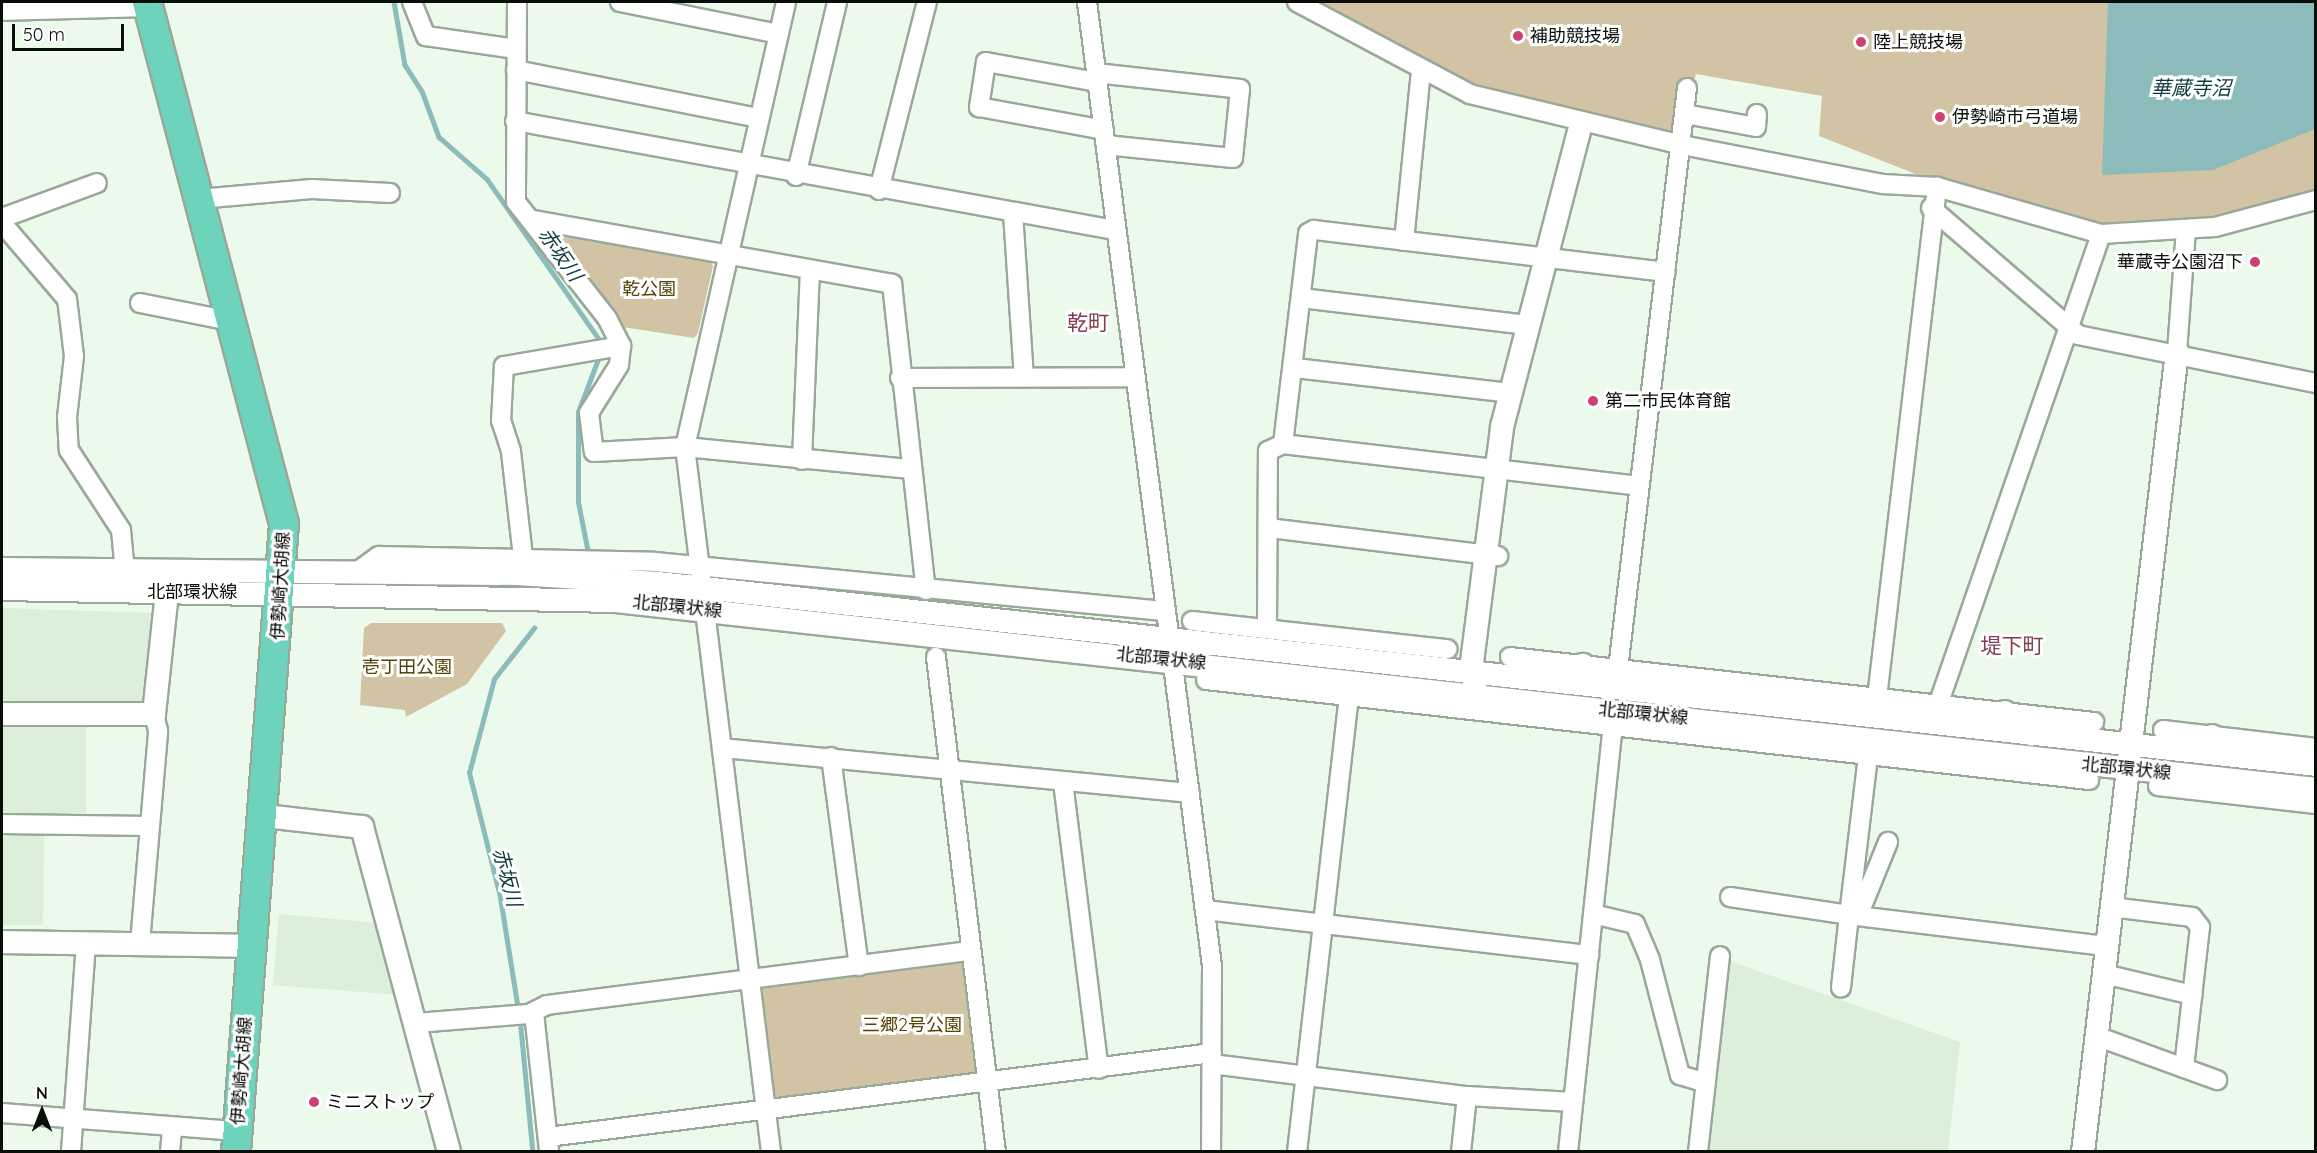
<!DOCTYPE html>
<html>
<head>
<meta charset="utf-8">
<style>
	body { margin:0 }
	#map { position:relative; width:2317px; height:1153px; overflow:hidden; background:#ebfaea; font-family:Quicksand,"Noto Sans JP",sans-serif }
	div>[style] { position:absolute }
	.built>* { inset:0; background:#dcefda }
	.green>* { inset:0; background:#d1c3a3 }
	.water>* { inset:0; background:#8cbbbc }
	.stream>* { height:4.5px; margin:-2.25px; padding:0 2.25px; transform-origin:2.25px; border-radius:2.25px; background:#8cbbbc }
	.roads { filter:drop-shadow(2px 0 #9aa899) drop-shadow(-2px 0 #9aa899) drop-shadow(0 2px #9aa899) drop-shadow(0 -2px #9aa899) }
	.minor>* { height:18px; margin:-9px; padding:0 9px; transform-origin:9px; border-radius:9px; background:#fff }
	.tertiary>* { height:22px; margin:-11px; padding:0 11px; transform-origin:11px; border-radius:11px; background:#fff }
	.primary>* { height:28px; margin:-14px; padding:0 14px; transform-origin:14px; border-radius:14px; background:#6dd3bc }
	.dots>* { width:16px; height:16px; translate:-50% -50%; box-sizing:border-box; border:3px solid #fff; border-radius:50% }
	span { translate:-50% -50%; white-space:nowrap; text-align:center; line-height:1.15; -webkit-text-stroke:6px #fff; paint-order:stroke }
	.poi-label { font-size:18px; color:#090e09 }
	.left { translate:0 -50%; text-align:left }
	.right { translate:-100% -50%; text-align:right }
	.park-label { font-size:18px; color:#564100 }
	.street-label { font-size:18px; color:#090e09 }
	.water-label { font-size:20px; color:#0e3b3d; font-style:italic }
	.quarter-label { font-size:21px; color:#823b4e }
	.frame { position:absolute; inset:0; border:3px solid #090e09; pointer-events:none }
	.north { position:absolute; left:12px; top:1081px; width:60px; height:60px; -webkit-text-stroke:4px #fff; paint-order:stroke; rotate:0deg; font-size:16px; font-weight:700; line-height:24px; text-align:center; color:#090e09 }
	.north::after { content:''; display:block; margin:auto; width:21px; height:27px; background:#090e09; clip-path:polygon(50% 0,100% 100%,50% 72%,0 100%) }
	.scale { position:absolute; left:12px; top:24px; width:112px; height:27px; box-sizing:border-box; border:3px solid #090e09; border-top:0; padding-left:8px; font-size:18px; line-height:21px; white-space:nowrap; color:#090e09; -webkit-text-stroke:4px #fff; paint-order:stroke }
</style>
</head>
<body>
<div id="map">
	<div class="built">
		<div style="clip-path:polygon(2px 608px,153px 613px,146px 700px,139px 706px,86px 706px,86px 832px,44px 832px,43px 925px,2px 925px)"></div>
		<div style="clip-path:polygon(279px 914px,379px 923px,399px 995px,273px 985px)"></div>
		<div style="clip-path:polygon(1727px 960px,1960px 1042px,1948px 1151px,1705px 1152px)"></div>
	</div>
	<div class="green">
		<div style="clip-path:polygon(1306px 2px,2315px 2px,2315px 193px,2224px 219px,2091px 228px,1936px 182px,1819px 136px,1822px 96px,1696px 74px,1679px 138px,1463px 86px)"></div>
		<div style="clip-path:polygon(559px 231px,709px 259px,713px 266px,698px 333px,694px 338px,623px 327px,580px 279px,556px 240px)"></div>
		<div style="clip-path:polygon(371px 623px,502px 623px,506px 631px,467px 684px,406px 717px,405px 710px,360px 705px,364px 628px)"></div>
		<div style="clip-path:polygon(959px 960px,965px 963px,979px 1069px,973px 1076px,781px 1100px,774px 1095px,760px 991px,767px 983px)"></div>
	</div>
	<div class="water">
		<div style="clip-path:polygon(2108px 2px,2315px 2px,2315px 129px,2213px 170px,2102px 175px)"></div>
	</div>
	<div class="stream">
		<div style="left:394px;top:2px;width:64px;rotate:80.1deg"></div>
		<div style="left:405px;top:65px;width:31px;rotate:57deg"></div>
		<div style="left:422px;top:91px;width:49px;rotate:69.7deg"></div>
		<div style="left:439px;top:137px;width:64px;rotate:41.2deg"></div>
		<div style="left:487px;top:179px;width:200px;rotate:55deg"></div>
		<div style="left:588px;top:553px;width:52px;rotate:-101.1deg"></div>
		<div style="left:578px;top:502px;width:90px;rotate:-90deg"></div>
		<div style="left:578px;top:412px;width:62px;rotate:-69.2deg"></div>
		<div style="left:518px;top:1010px;width:114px;rotate:-99.1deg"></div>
		<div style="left:500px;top:897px;width:128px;rotate:-104deg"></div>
		<div style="left:469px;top:773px;width:97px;rotate:-75.1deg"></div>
		<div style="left:494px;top:679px;width:65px;rotate:-51.9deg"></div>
		<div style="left:520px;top:1018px;width:135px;rotate:84.5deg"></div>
	</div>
	<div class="roads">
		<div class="minor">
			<div style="left:412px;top:2px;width:37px;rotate:68deg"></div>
			<div style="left:426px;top:36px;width:91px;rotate:8.2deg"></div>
			<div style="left:517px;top:2px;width:200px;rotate:90.3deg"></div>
			<div style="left:516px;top:202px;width:147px;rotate:51.9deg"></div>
			<div style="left:607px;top:318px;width:31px;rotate:63deg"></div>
			<div style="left:621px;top:346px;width:19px;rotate:96deg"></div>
			<div style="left:619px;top:365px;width:57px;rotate:122deg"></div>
			<div style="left:589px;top:413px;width:39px;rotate:83deg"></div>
			<div style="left:594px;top:452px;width:91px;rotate:-3.1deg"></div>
			<div style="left:685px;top:447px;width:227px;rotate:5.6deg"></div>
			<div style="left:620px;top:2px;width:162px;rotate:11.4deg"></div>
			<div style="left:1087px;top:2px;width:972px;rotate:82.61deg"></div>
			<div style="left:1212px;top:966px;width:186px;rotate:90.3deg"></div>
			<div style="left:1297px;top:2px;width:196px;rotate:28deg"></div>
			<div style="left:1470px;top:94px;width:218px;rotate:13.5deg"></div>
			<div style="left:1682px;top:145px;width:205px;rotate:11deg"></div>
			<div style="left:1883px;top:184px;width:54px;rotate:3.2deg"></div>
			<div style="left:1937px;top:187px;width:171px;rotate:16deg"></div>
			<div style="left:2101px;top:234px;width:114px;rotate:-3.5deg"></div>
			<div style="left:2215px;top:227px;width:105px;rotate:-15deg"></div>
			<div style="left:2px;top:11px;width:147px;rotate:-1.6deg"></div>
			<div style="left:516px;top:70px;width:247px;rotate:11.2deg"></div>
			<div style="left:1096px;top:73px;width:145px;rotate:6.3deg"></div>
			<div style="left:1240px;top:89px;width:69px;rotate:95.8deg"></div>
			<div style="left:1233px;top:158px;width:128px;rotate:-174.2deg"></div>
			<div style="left:1097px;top:82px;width:113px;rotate:-169.8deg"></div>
			<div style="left:986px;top:62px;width:46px;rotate:98.8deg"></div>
			<div style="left:979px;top:107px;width:127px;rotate:10.4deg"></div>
			<div style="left:1685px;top:114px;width:72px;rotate:10.4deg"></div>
			<div style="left:1756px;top:127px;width:13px;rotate:-86deg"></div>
			<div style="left:515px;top:121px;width:610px;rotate:10.3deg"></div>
			<div style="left:796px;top:176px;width:179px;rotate:-76.7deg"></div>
			<div style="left:879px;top:190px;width:194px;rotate:-75.7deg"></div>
			<div style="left:199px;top:199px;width:113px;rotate:-5.1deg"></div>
			<div style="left:312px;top:189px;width:78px;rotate:2.9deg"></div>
			<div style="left:1931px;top:208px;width:194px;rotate:40.8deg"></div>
			<div style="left:2078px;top:335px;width:243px;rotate:11.4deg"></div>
			<div style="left:1013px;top:213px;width:164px;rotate:86.2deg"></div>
			<div style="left:2px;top:218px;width:101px;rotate:-20.2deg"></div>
			<div style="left:534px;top:220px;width:364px;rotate:10.1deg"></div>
			<div style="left:892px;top:284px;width:308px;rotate:83.7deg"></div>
			<div style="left:2px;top:223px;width:100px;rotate:49.5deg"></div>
			<div style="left:67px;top:299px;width:57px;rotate:83deg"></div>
			<div style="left:74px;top:356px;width:61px;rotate:96.5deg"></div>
			<div style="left:67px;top:417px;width:33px;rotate:87deg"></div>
			<div style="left:69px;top:450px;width:95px;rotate:57deg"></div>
			<div style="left:121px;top:530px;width:42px;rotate:84.6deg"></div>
			<div style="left:1404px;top:241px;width:171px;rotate:-84.3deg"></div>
			<div style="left:1301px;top:298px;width:228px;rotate:6.8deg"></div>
			<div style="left:140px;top:303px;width:93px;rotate:11.2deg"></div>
			<div style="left:2177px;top:352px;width:123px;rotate:-85.8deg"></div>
			<div style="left:1295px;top:368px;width:216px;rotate:6.6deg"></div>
			<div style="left:900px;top:378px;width:234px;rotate:-0.2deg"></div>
			<div style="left:1283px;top:444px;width:212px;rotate:-83.2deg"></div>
			<div style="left:1308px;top:233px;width:7px;rotate:-27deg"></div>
			<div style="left:1314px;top:230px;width:354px;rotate:6.8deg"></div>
			<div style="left:802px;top:460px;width:190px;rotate:-87.6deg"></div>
			<div style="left:1269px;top:528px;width:231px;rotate:7deg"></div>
			<div style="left:523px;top:557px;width:107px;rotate:-96.5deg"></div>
			<div style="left:511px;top:451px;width:32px;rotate:-108deg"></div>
			<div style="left:501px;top:421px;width:55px;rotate:-86.9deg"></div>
			<div style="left:504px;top:366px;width:119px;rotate:-9.7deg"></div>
			<div style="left:358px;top:571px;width:26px;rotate:-36deg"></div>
			<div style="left:379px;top:556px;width:276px;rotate:1.2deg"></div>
			<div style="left:655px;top:562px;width:511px;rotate:5.5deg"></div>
			<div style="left:1192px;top:621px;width:257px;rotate:6.3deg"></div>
			<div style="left:1267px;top:629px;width:178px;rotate:-89.7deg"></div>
			<div style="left:1268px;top:451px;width:17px;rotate:-25deg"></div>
			<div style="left:1283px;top:444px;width:358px;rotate:6.7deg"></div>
			<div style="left:936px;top:657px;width:499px;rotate:83.1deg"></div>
			<div style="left:1510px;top:657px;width:588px;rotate:6.35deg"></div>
			<div style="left:1618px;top:669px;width:585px;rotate:-83.23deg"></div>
			<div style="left:1206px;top:680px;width:889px;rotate:6.46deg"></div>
			<div style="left:1877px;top:698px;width:515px;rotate:-83.3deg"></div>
			<div style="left:1938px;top:705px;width:498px;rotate:-70.9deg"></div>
			<div style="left:2163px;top:730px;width:154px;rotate:6.7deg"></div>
			<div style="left:722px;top:748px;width:470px;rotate:5.5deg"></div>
			<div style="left:1868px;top:756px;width:160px;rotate:96.8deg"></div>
			<div style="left:1849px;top:915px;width:260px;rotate:6.9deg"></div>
			<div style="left:831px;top:757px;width:211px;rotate:82.4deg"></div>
			<div style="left:1063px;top:782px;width:289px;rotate:82.9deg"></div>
			<div style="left:2158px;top:786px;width:159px;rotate:6.5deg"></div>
			<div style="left:2px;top:824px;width:147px;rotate:0.8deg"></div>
			<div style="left:1730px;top:897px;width:120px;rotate:8.6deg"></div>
			<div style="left:1849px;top:915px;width:73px;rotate:96.3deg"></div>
			<div style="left:2111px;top:907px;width:82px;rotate:7deg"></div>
			<div style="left:2192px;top:917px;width:13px;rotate:51deg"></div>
			<div style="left:2200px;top:927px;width:142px;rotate:96.5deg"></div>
			<div style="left:1205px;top:910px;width:387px;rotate:6.7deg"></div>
			<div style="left:1593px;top:914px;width:43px;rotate:13.4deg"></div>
			<div style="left:1635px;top:924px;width:39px;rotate:67deg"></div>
			<div style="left:1650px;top:960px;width:119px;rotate:75.4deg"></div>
			<div style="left:1680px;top:1075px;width:27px;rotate:17deg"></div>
			<div style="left:1858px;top:916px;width:80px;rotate:-67.9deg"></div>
			<div style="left:140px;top:943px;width:213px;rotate:-85.1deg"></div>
			<div style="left:158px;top:731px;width:17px;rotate:-103deg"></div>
			<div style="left:2104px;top:974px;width:91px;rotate:13.3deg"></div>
			<div style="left:534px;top:1013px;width:140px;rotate:83.8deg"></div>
			<div style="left:416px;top:1023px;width:113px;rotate:-4.6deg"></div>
			<div style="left:529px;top:1014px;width:20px;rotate:-27deg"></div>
			<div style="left:547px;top:1005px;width:425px;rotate:-7.3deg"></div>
			<div style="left:2096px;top:1036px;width:129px;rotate:20deg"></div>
			<div style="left:1212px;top:1064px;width:257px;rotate:7.2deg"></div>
			<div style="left:1467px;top:1096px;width:106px;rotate:3.2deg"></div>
			<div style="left:2px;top:1113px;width:236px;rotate:4.4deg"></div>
			<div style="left:548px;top:1137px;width:669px;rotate:-7.21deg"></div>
			<div style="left:71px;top:1152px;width:210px;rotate:-85.9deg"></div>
			<div style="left:170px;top:1152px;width:25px;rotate:-85deg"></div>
			<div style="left:771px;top:1152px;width:710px;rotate:-96.95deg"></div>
			<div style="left:685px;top:447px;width:456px;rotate:-77.2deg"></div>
			<div style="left:1297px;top:1152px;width:457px;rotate:-83.5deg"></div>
			<div style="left:1461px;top:1152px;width:56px;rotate:-83.9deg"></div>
			<div style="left:1568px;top:1152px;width:427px;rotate:-84deg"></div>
			<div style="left:1698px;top:1152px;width:197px;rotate:-83.6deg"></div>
		</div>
		<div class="tertiary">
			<div style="left:2px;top:569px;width:516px;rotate:0.56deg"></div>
			<div style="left:518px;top:574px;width:140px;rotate:3.7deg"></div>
			<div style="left:658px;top:583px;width:1668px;rotate:6.26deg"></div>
			<div style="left:2px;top:589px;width:614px;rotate:1.12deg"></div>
			<div style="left:616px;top:601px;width:1710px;rotate:6.31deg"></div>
			<div style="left:1548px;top:679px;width:38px;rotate:-22deg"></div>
			<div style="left:1475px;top:685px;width:16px;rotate:-105deg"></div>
			<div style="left:1471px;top:670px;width:245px;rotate:-82.7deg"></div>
			<div style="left:1502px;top:427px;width:314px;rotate:-75.4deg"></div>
			<div style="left:2005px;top:712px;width:35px;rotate:40deg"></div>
			<div style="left:2px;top:714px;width:152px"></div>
			<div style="left:154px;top:714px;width:123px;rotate:-83.9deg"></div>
			<div style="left:2182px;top:750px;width:33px;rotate:-25deg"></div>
			<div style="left:265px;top:816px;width:98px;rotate:6.5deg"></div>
			<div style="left:362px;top:827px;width:336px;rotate:75deg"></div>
			<div style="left:2px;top:942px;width:249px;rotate:0.9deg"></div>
			<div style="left:2083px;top:1152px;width:806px;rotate:-83.3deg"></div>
		</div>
		<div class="primary">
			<div style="left:147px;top:2px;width:540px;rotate:75.29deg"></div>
			<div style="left:284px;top:524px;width:630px;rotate:94.37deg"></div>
		</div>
	</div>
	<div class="dots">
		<div style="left:1518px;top:36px;background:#cd406f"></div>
		<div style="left:1861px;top:42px;background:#cd406f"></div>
		<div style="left:1940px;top:117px;background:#cd406f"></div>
		<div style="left:2255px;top:262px;background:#cd406f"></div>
		<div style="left:1593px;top:401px;background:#cd406f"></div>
		<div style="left:314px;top:1102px;background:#cd406f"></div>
	</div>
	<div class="poi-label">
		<span class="left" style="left:1530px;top:36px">補助競技場</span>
		<span class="left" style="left:1873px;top:42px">陸上競技場</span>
		<span class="left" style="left:1952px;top:117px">伊勢崎市弓道場</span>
		<span class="right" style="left:2243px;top:262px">華蔵寺公園沼下</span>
		<span class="left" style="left:1605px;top:401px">第二市民体育館</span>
		<span class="left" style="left:326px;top:1102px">ミニストップ</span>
	</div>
	<div class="park-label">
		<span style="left:649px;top:289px">乾公園</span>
		<span style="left:407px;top:667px">壱丁田公園</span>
		<span style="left:912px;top:1025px">三郷2号公園</span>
	</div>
	<div class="street-label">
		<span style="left:281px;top:586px;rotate:-87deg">伊勢崎大胡線</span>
		<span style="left:192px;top:592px">北部環状線</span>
		<span style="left:677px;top:607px;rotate:6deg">北部環状線</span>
		<span style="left:1161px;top:659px;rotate:6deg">北部環状線</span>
		<span style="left:1643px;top:714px;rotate:6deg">北部環状線</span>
		<span style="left:2126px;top:769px;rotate:6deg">北部環状線</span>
		<span style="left:242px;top:1071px;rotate:-86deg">伊勢崎大胡線</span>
	</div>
	<div class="water-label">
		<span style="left:2191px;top:87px">華蔵寺沼</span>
		<span style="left:561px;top:254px;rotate:55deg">赤坂川</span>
		<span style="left:508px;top:877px;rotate:75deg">赤坂川</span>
	</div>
	<div class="quarter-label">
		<span style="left:1088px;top:322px">乾町</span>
		<span style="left:2012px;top:645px">堤下町</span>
	</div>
	<div class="frame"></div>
	<div class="north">N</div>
	<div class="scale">50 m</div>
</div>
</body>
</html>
